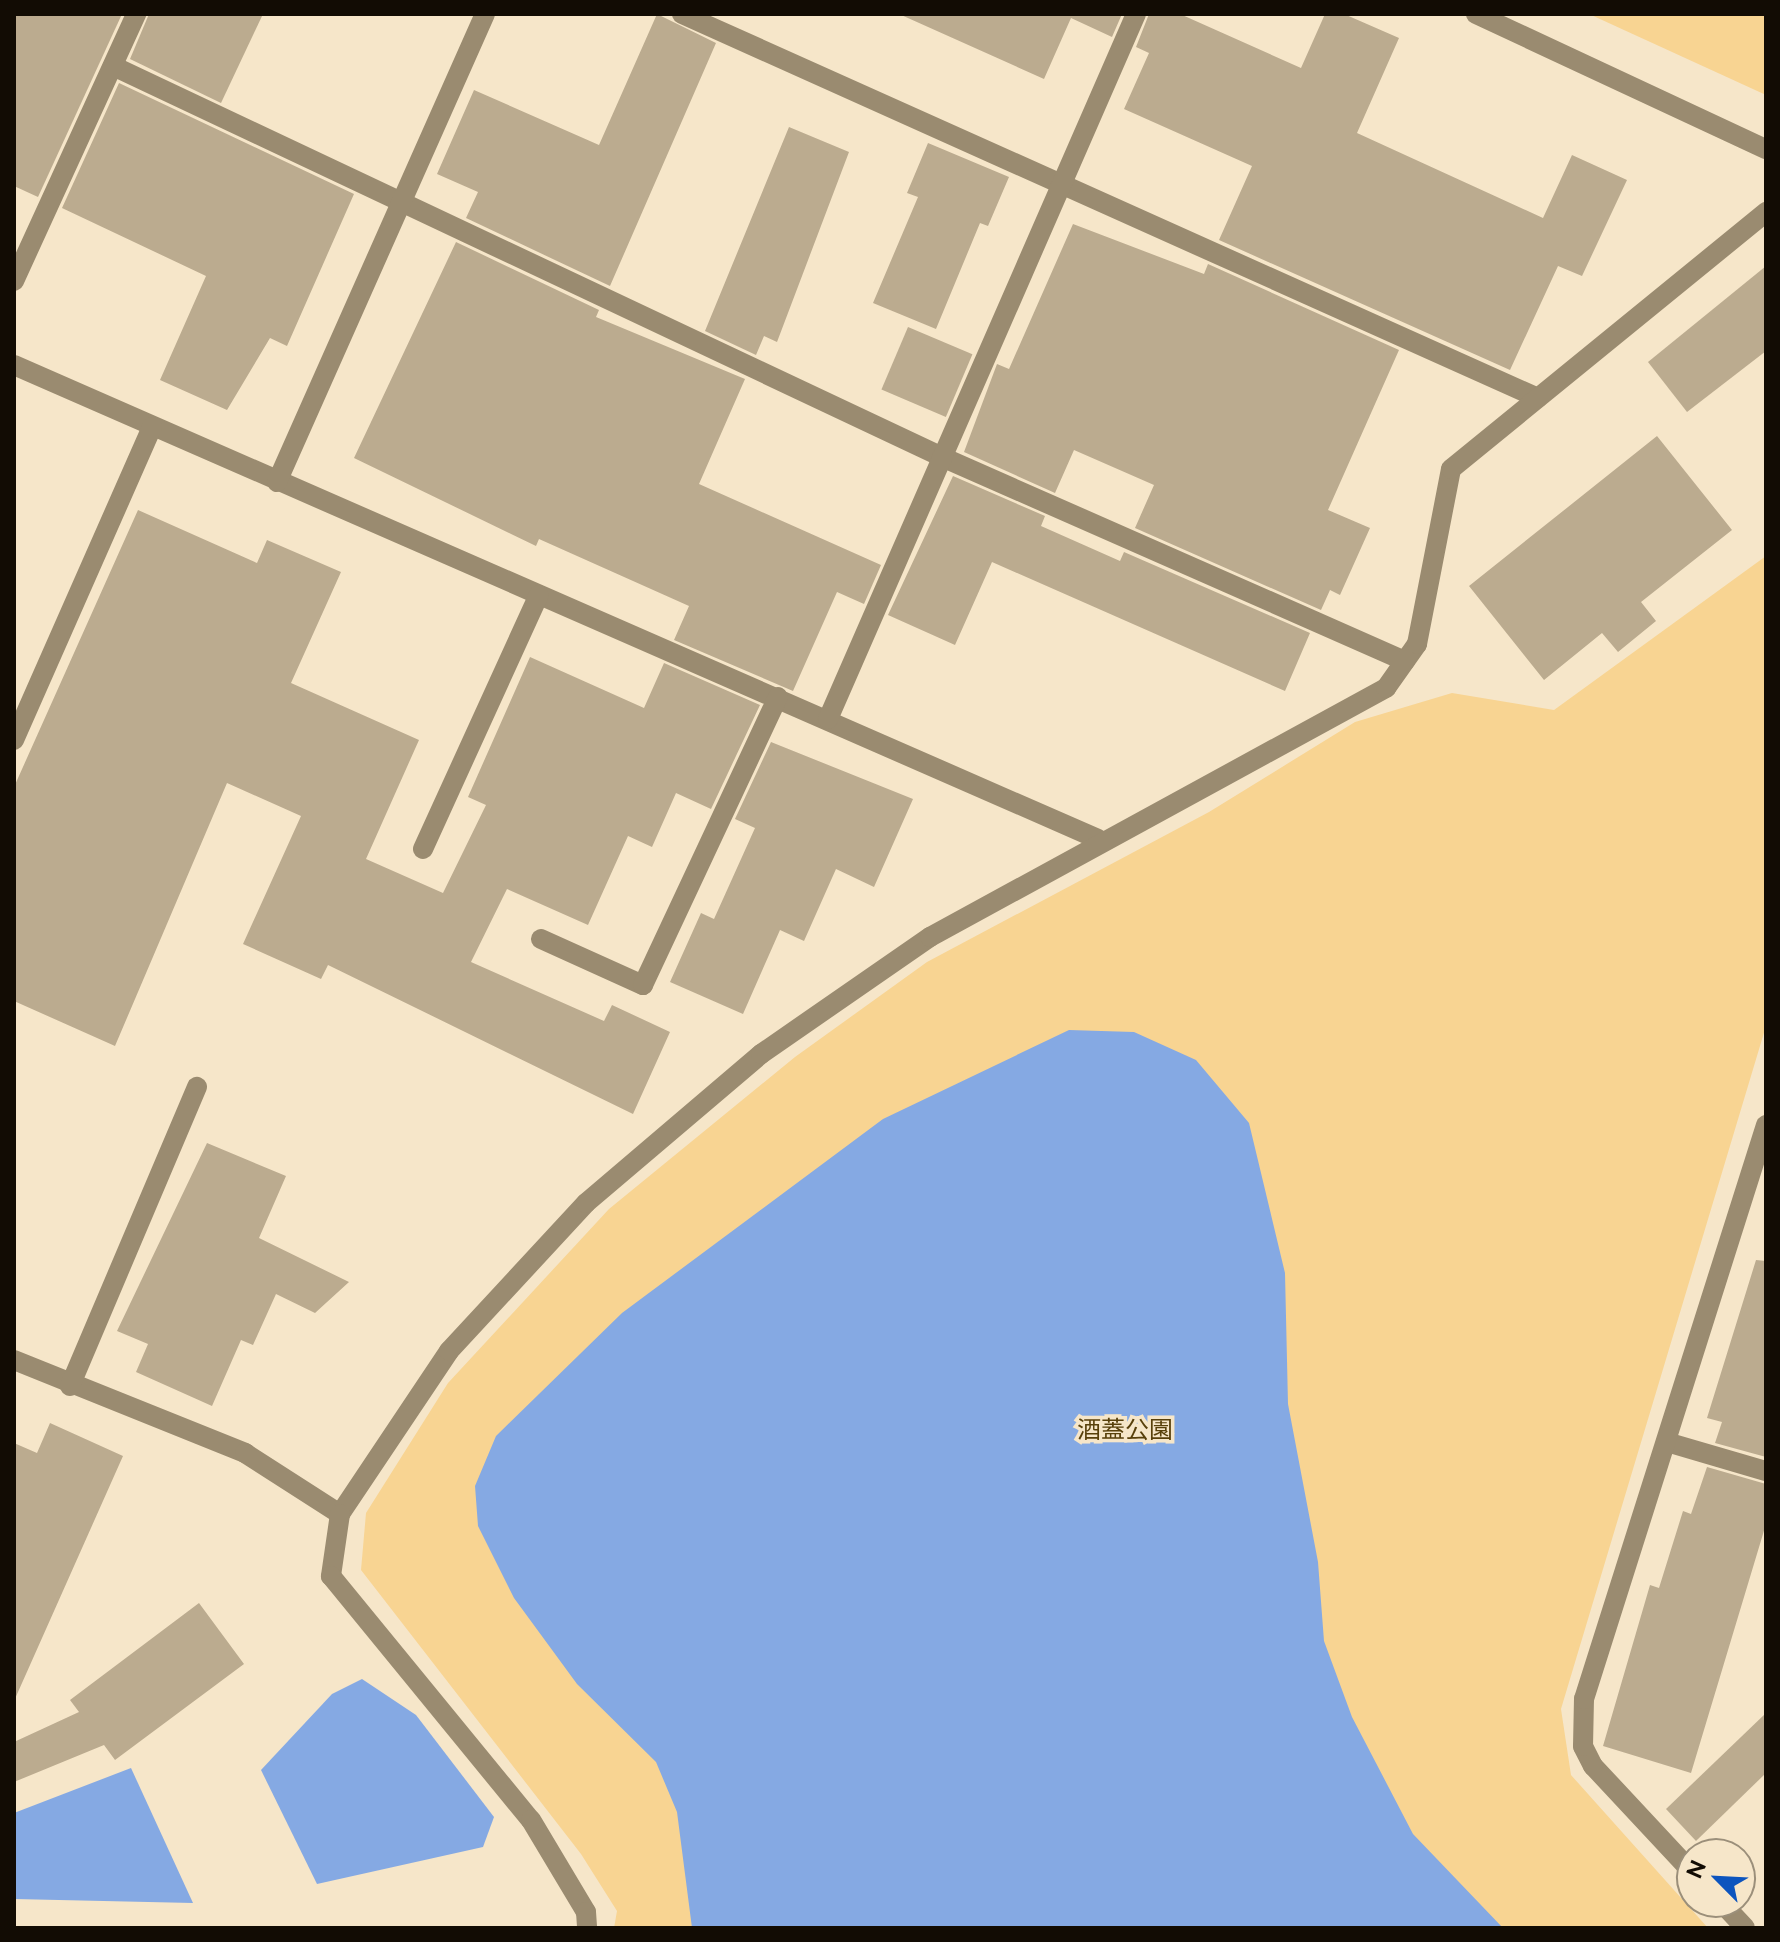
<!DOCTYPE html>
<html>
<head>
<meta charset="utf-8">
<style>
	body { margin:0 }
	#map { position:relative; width:1780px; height:1942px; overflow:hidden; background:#f6e6c9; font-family:Raleway,"Noto Sans JP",sans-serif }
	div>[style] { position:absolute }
	.green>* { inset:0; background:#f8d492 }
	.water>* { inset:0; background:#85a9e3 }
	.building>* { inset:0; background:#bbab8f; transform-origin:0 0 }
	.minor>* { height:20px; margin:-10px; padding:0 10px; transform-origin:10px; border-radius:10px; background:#9a8b70 }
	span { translate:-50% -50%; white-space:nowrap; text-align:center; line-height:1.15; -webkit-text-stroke:7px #f6e6c9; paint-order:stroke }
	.park-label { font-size:24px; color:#58400b }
	.frame { position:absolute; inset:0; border:16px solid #120c04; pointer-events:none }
	.north { position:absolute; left:1676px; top:1838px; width:80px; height:80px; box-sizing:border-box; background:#f6e6c9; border:2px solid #9b8f7a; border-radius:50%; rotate:294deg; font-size:22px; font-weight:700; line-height:32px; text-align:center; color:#120c04 }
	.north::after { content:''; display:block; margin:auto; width:28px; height:36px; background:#0c54be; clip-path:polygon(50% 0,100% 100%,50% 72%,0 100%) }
</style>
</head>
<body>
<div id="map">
	<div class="green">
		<div style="clip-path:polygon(1589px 14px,1766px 14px,1766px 95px)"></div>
		<div style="clip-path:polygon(1766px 556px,1766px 1026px,1561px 1709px,1571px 1775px,1708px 1928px,614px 1928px,617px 1911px,581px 1854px,361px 1570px,366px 1513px,448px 1383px,609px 1209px,795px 1057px,927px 962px,1209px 812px,1355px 722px,1452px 693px,1554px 710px)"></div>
	</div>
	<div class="water">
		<div style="clip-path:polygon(1069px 1030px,1134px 1032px,1196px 1060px,1249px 1123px,1285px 1273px,1288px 1404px,1318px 1562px,1324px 1641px,1352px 1717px,1413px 1834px,1503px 1928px,692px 1928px,677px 1812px,656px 1762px,577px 1684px,514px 1598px,478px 1526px,475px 1486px,496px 1436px,622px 1313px,883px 1119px)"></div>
		<div style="clip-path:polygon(362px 1679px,416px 1715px,494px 1817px,483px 1847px,317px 1884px,261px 1770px,332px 1694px)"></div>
		<div style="clip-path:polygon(131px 1768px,193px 1903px,14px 1899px,14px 1813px)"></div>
	</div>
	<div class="building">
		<div style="clip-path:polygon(14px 14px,122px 14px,38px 197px,14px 186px)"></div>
		<div style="clip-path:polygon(149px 14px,263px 14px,221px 103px,130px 59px)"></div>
		<div style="clip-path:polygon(657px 14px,716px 43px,610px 286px,466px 218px,478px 192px,437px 174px,474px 90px,599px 145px)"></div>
		<div style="clip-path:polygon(899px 14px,1122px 14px,1112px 37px,1071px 18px,1044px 79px)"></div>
		<div style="clip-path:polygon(1149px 14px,1180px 14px,1301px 68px,1325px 14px,1344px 14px,1399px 38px,1357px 133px,1543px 218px,1572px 155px,1627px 180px,1582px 276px,1558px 266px,1510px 370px,1219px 240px,1252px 166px,1124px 109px,1149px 53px,1136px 47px)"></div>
		<div style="clip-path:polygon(119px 83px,354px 194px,287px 346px,270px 338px,227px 410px,160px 380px,206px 276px,62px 208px)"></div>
		<div style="clip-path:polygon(789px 127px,849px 152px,777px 342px,764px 336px,756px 355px,705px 331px)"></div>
		<div style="clip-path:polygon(928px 143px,1009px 177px,988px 226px,980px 223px,936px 329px,873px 303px,918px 197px,907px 193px)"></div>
		<div style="clip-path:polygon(1073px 224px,1204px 274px,1208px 264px,1399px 350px,1328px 510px,1370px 528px,1340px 595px,1330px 590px,1321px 610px,1135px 528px,1154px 485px,1074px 450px,1055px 493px,964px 452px,997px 364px,1009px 369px)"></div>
		<div style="clip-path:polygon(456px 242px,599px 310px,596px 317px,745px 379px,699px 484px,881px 565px,864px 604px,837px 592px,793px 691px,674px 640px,689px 606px,539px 539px,536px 546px,354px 458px)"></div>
		<div style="clip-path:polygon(1766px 266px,1766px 351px,1687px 412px,1648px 362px)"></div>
		<div style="left:908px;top:327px;width:70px;height:68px;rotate:23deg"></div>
		<div style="clip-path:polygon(1657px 436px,1732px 530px,1641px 602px,1656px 621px,1618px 652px,1602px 633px,1544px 680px,1469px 586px)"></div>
		<div style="clip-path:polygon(953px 476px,1045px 516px,1041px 526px,1120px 561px,1124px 552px,1310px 633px,1285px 691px,992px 562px,955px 645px,888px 615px)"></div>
		<div style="clip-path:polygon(138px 510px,257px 563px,267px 540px,341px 572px,291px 683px,419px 740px,366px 859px,443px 893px,486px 805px,468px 797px,530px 657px,644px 708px,664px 663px,760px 705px,711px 809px,676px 793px,652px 847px,628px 836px,588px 925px,507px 889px,471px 962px,604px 1021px,612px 1005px,670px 1032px,633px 1114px,328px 965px,321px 979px,243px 944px,301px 816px,227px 783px,115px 1046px,14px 1001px,14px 787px)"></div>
		<div style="clip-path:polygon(771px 742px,913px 799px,874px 887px,836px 869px,804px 941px,780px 930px,743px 1014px,670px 982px,701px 913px,714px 919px,755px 828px,735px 819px)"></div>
		<div style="clip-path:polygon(207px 1143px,286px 1176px,259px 1238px,349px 1282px,315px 1313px,276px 1294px,253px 1345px,241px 1340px,212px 1406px,136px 1372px,148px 1344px,117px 1331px)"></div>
		<div style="clip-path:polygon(1756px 1260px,1766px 1261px,1766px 1457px,1715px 1443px,1722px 1422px,1707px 1418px)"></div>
		<div style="clip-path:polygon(50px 1423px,123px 1456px,14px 1701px,14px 1443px,37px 1453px)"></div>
		<div style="clip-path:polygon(1707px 1467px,1766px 1484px,1766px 1524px,1691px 1773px,1603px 1746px,1650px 1585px,1659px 1588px,1683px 1511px,1691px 1514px)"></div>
		<div style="clip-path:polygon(199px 1603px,244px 1664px,115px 1760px,104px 1745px,14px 1782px,14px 1742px,79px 1712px,70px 1700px)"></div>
		<div style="clip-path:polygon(1766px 1713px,1766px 1773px,1696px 1841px,1666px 1809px)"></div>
	</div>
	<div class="minor">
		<div style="left:682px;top:14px;width:938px;rotate:24.16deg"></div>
		<div style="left:1476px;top:14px;width:320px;rotate:25deg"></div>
		<div style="left:113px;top:66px;width:917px;rotate:25.25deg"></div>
		<div style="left:942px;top:457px;width:506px;rotate:23.78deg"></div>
		<div style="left:14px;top:281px;width:294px;rotate:-65.4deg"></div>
		<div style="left:14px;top:365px;width:1183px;rotate:23.62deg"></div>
		<div style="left:277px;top:482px;width:512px;rotate:-66.04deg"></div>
		<div style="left:828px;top:719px;width:769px;rotate:-66.4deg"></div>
		<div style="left:14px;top:740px;width:342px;rotate:-66.2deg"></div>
		<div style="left:423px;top:849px;width:279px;rotate:-65.5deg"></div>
		<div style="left:541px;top:939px;width:112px;rotate:24.3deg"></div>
		<div style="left:643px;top:985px;width:318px;rotate:-64.9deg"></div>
		<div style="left:14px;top:1360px;width:249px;rotate:21.9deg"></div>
		<div style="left:245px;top:1453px;width:113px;rotate:32.7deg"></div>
		<div style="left:340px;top:1514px;width:196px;rotate:-56.2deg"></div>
		<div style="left:449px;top:1351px;width:202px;rotate:-47.2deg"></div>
		<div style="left:586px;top:1203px;width:230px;rotate:-40.4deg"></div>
		<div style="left:761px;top:1054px;width:206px;rotate:-34.7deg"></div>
		<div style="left:930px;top:937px;width:520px;rotate:-28.64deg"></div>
		<div style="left:1386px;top:688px;width:54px;rotate:-54.8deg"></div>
		<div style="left:1417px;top:644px;width:178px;rotate:-79deg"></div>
		<div style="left:1451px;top:469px;width:407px;rotate:-39.2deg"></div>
		<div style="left:70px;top:1386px;width:325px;rotate:-67deg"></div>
		<div style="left:1670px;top:1443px;width:100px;rotate:16.3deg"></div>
		<div style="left:340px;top:1514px;width:63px;rotate:98.3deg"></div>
		<div style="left:331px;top:1576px;width:315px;rotate:50.7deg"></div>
		<div style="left:531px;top:1820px;width:107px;rotate:59.1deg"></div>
		<div style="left:586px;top:1912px;width:16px;rotate:86deg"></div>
		<div style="left:1692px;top:1872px;width:145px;rotate:-133deg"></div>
		<div style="left:1593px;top:1766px;width:22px;rotate:-117deg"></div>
		<div style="left:1583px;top:1746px;width:47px;rotate:-88.8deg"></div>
		<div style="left:1584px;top:1699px;width:602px;rotate:-72.41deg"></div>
		<div style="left:1721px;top:1902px;width:35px;rotate:47deg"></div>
	</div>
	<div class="park-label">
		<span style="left:1125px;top:1430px">酒蓋公園</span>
	</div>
	<div class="frame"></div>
	<div class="north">N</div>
</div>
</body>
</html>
